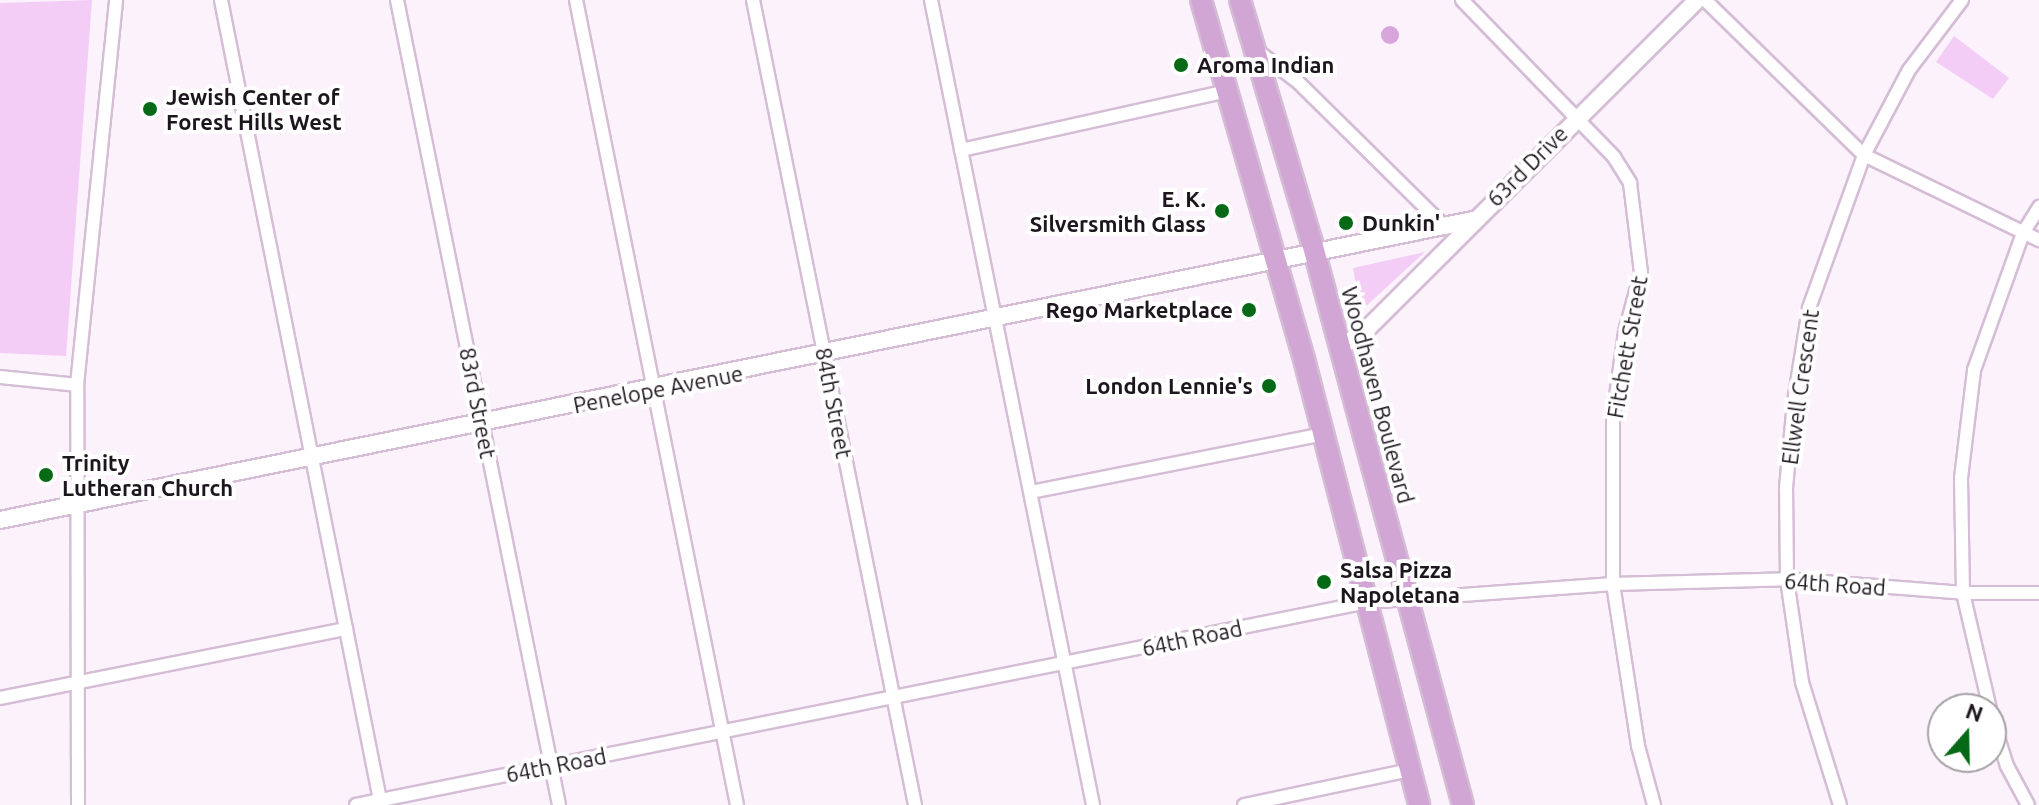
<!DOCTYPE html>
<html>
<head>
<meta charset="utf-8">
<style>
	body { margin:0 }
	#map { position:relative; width:2039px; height:805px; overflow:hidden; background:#fbf2fc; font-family:Ubuntu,sans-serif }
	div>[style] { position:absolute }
	.green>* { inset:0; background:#f4cdf7 }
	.water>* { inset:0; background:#d7a5db }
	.round { border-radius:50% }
	.roads { filter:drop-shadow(2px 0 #d4bdd5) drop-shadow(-2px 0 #d4bdd5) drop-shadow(0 2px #d4bdd5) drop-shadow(0 -2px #d4bdd5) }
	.minor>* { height:12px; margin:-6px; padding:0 6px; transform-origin:6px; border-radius:6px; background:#fff }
	.tertiary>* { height:16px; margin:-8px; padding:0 8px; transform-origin:8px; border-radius:8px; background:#fff }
	.primary>* { height:20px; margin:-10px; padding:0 10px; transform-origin:10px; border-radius:10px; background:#d1a6d4 }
	.dots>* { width:22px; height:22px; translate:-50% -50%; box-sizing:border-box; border:4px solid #fff; border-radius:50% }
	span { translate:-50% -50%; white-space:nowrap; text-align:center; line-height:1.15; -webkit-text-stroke:8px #fff; paint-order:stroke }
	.poi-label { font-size:22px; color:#1e161e; font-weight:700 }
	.left { translate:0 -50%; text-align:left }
	.right { translate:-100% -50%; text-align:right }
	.street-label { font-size:22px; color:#1e161e }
	.north { position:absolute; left:1927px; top:693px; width:80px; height:80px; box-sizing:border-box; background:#fff; border:2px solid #a5a2a5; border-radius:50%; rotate:20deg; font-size:22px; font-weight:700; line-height:32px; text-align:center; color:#1e161e }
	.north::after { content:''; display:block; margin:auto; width:28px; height:36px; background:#066915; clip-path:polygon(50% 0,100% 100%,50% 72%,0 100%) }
</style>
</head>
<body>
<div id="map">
	<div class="green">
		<div style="clip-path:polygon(92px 0,66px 356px,0 353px,0 3px)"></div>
		<div style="clip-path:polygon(1954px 36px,2009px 78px,1993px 99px,1936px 62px)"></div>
		<div style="clip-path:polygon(1425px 252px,1364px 308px,1360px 308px,1353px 268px)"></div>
	</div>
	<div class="water">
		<div class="round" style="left:1381px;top:26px;width:18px;height:18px"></div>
	</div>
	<div class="roads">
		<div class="minor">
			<div style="left:221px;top:0;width:821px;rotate:78.76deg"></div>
			<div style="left:397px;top:0;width:821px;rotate:78.62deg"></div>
			<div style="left:576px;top:0;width:821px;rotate:78.69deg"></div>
			<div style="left:753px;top:0;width:821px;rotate:78.62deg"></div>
			<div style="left:931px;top:0;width:821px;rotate:78.62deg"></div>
			<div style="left:1462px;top:0;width:219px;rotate:45.9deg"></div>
			<div style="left:1614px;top:157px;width:31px;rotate:58deg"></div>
			<div style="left:1630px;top:183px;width:91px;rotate:83deg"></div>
			<div style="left:1641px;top:273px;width:61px;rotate:105.2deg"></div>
			<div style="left:1625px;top:332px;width:86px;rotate:98deg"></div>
			<div style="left:1613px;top:417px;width:167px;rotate:90deg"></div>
			<div style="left:1613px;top:584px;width:164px;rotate:81.2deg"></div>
			<div style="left:1638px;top:746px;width:61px;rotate:74.8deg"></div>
			<div style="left:1705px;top:0;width:222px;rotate:44.3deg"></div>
			<div style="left:1864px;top:155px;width:195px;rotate:25.9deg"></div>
			<div style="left:1256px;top:50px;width:53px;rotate:37.3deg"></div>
			<div style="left:1298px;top:82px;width:208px;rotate:44.6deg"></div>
			<div style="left:961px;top:150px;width:272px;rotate:-12.5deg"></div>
			<div style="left:0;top:377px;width:77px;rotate:5.9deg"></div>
			<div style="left:1031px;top:492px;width:299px;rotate:-11.2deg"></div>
			<div style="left:0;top:698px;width:353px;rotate:-11.3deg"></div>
			<div style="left:1990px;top:709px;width:119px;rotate:-103.1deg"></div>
			<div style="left:1963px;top:593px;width:115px;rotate:-91deg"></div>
			<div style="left:1961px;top:478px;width:109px;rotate:-83.1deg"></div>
			<div style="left:1974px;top:370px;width:145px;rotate:-70.3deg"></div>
			<div style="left:2023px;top:233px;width:31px;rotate:-58deg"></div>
			<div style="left:1991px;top:715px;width:53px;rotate:72.6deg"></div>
			<div style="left:2007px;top:766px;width:44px;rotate:61.7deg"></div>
			<div style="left:78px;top:805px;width:420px;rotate:-90.1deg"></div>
			<div style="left:77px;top:385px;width:387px;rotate:-84.2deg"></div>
			<div style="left:356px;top:805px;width:1031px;rotate:-11.35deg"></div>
			<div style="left:1367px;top:602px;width:247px;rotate:-4.2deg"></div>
			<div style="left:1613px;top:584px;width:174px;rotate:-1.6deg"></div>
			<div style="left:1787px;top:579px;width:177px;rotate:4.5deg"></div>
			<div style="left:1963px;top:593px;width:76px"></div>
			<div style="left:1244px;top:805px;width:170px;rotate:-11.9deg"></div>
			<div style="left:1840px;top:805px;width:129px;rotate:-107.2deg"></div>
			<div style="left:1802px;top:682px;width:104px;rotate:-98.3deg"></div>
			<div style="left:1787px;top:579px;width:91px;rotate:-90.6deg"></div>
			<div style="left:1786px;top:488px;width:86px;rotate:-84.7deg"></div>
			<div style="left:1794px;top:402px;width:95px;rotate:-80.9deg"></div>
			<div style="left:1809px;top:308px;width:163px;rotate:-70.2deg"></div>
			<div style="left:1864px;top:155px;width:96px;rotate:-62.1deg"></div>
			<div style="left:1909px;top:70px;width:88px;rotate:-52.9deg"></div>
		</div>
		<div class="tertiary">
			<div style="left:1339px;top:348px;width:31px;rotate:-33deg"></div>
			<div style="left:1365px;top:331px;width:469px;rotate:-44.9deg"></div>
			<div style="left:0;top:520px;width:1503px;rotate:-11.51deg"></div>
		</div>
		<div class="primary">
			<div style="left:1201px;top:0;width:378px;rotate:74deg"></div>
			<div style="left:1305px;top:363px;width:456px;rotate:75.5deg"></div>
			<div style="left:1240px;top:0;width:249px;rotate:73.5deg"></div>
			<div style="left:1311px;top:239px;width:586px;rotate:74.97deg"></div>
		</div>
	</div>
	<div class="dots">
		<div style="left:1181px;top:65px;background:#066915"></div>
		<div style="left:150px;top:109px;background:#066915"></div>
		<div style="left:1222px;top:211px;background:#066915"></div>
		<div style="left:1346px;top:223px;background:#066915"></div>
		<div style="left:1249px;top:310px;background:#066915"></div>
		<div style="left:1269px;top:386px;background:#066915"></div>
		<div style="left:46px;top:475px;background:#066915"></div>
		<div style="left:1324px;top:582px;background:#066915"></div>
	</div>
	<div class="poi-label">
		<span class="left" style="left:1197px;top:65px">Aroma Indian</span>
		<span class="left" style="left:166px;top:109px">Jewish Center of<br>Forest Hills West</span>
		<span class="right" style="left:1206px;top:211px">E. K.<br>Silversmith Glass</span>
		<span class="left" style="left:1362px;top:223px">Dunkin'</span>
		<span class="right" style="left:1233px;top:310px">Rego Marketplace</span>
		<span class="right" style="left:1253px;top:386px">London Lennie's</span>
		<span class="left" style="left:62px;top:475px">Trinity<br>Lutheran Church</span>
		<span class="left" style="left:1340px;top:582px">Salsa Pizza<br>Napoletana</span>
	</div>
	<div class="street-label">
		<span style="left:1527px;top:166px;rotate:-45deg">63rd Drive</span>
		<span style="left:1627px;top:347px;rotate:-80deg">Fitchett Street</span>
		<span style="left:1800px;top:387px;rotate:-82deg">Ellwell Crescent</span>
		<span style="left:658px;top:389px;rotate:-11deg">Penelope Avenue</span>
		<span style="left:1378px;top:395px;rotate:75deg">Woodhaven Boulevard</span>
		<span style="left:478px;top:403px;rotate:79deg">83rd Street</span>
		<span style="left:834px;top:403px;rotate:79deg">84th Street</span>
		<span style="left:1835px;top:584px;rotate:4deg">64th Road</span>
		<span style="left:1192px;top:638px;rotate:-12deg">64th Road</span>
		<span style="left:556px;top:765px;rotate:-11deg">64th Road</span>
	</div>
	<div class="north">N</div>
</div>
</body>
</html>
